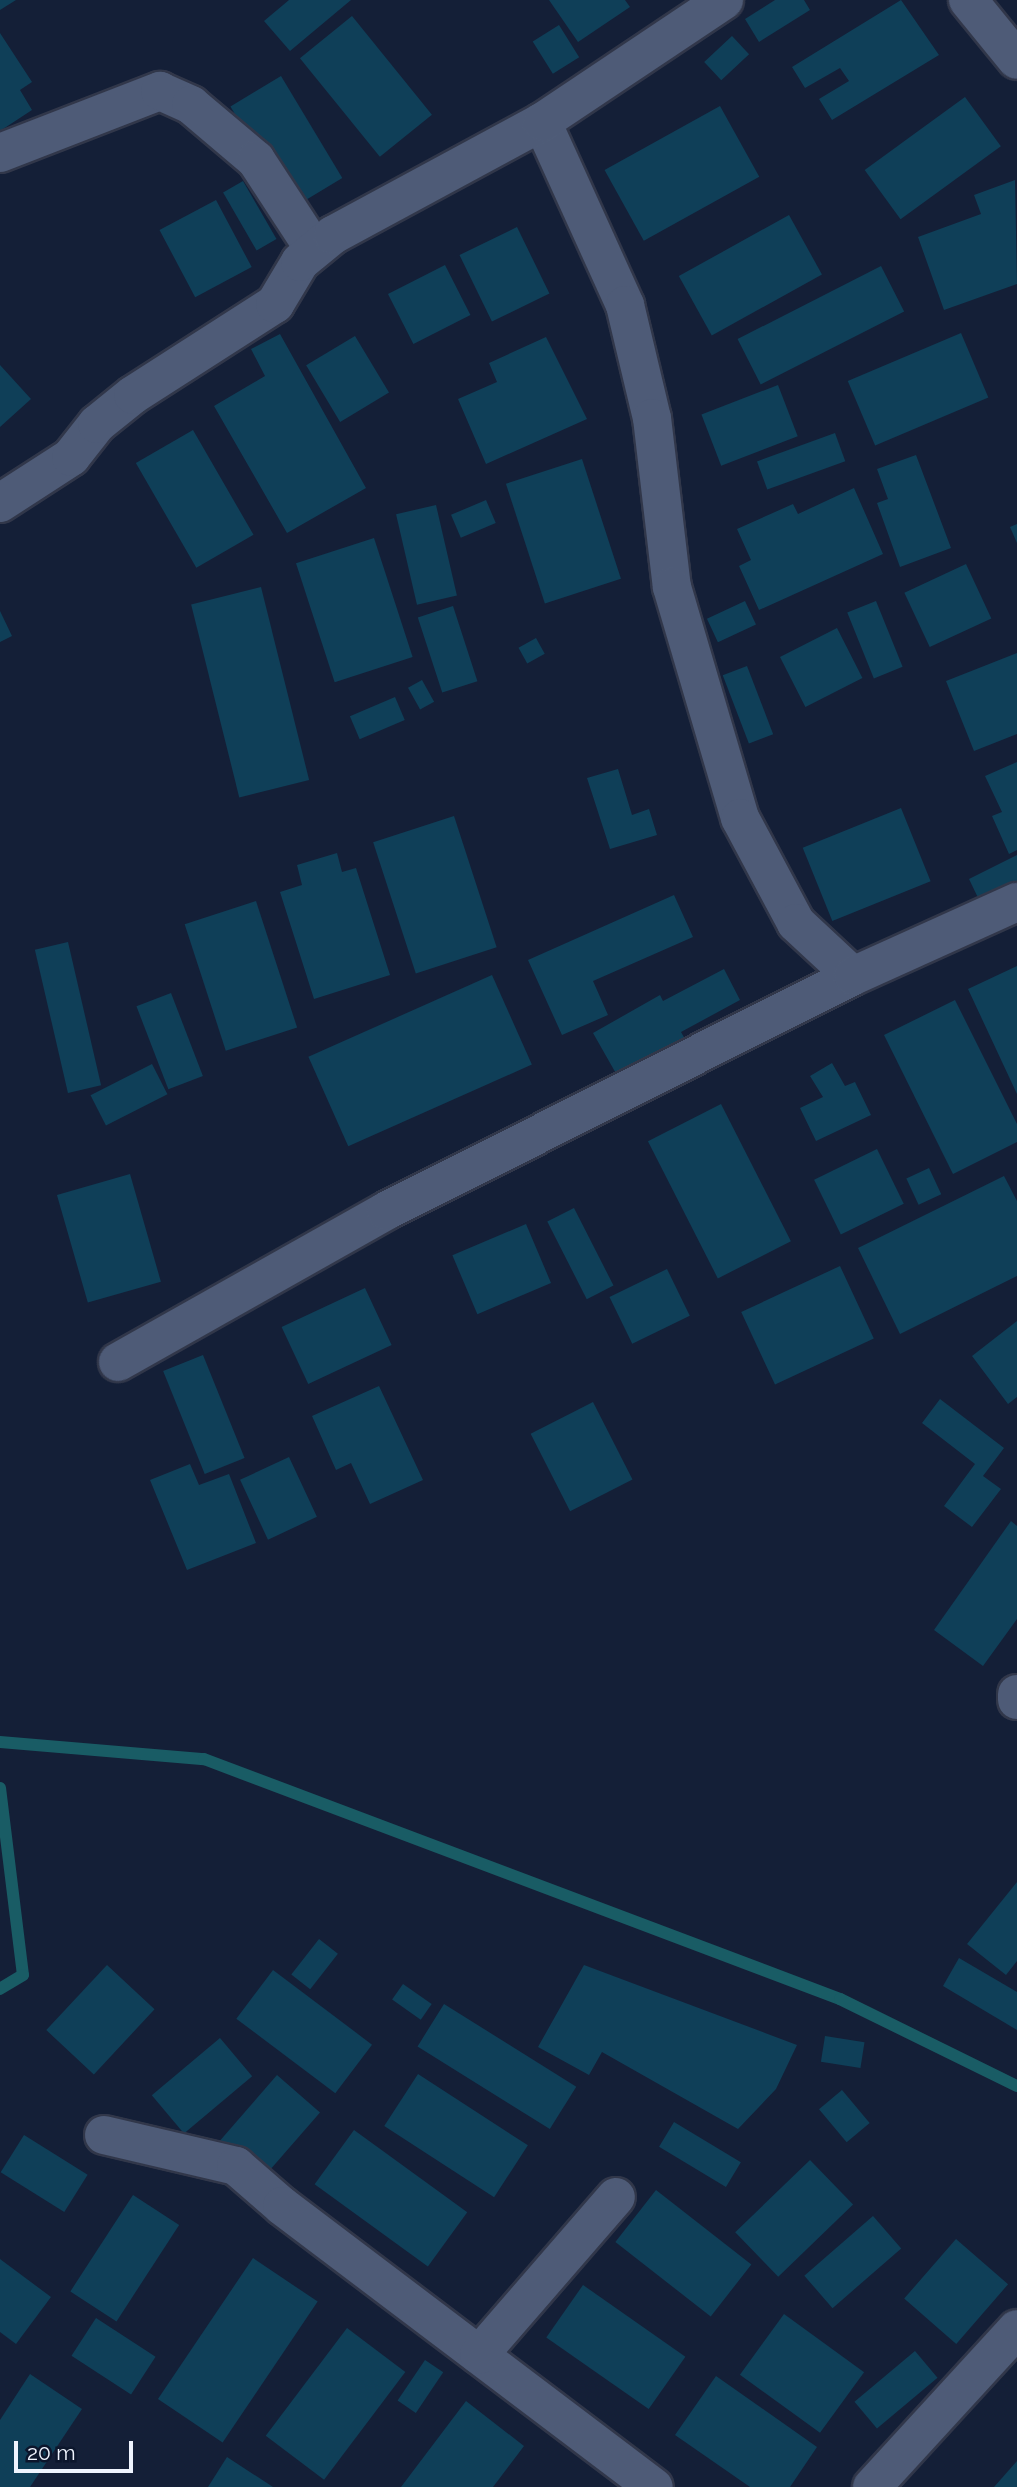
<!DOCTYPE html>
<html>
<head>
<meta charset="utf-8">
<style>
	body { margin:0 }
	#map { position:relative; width:1017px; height:2487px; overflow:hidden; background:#141f37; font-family:Raleway,sans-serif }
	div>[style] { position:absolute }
	.stream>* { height:12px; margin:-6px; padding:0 6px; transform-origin:6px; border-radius:6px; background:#195c65 }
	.building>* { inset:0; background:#0f3f58; transform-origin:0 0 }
	.roads { filter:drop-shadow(2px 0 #31374a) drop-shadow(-2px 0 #31374a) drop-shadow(0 2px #31374a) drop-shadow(0 -2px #31374a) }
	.minor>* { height:38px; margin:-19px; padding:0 19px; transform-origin:19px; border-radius:19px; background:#4e5b77 }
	span { translate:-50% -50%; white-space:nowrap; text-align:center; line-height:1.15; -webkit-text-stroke:6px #0c162c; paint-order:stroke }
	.scale { position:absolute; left:14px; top:2441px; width:119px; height:32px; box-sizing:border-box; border:4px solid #eff4fe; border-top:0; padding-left:9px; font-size:21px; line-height:24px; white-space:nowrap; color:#eff4fe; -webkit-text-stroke:5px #0c162c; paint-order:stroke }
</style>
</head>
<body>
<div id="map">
	<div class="stream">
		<div style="left:0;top:1742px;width:205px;rotate:4.8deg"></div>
		<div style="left:204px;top:1759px;width:680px;rotate:20.67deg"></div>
		<div style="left:840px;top:1999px;width:197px;rotate:26.2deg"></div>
		<div style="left:0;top:1788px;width:188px;rotate:83deg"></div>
		<div style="left:23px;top:1975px;width:27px;rotate:149deg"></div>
	</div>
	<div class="building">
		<div style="clip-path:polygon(0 0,16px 0,0 10px)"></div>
		<div style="clip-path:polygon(289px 0,351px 0,290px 51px,264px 21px)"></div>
		<div style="clip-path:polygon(549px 0,625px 0,630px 7px,578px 42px)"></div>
		<div style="clip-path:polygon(775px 0,804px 0,810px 10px,759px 42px,745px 19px)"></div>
		<div style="clip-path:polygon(901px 0,939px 55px,832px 120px,819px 99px,849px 81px,840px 68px,805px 88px,792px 67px)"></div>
		<div style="left:352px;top:16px;width:127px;height:67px;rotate:51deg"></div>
		<div style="left:559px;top:25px;width:38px;height:31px;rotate:58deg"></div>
		<div style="clip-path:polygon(0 33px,32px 82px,20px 90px,32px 110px,0 131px)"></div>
		<div style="left:732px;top:36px;width:25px;height:38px;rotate:47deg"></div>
		<div style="left:281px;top:76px;width:119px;height:59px;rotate:59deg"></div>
		<div style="left:965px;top:97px;width:61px;height:124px;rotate:54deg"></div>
		<div style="left:720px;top:106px;width:81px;height:132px;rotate:61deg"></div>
		<div style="clip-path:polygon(1015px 180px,1017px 284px,944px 310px,918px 237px,981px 214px,974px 195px)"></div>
		<div style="left:243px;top:181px;width:67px;height:23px;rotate:60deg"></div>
		<div style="left:216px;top:200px;width:76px;height:64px;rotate:62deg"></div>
		<div style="left:789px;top:215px;width:68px;height:126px;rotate:61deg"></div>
		<div style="left:517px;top:227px;width:74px;height:64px;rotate:64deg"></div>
		<div style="left:445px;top:265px;width:56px;height:64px;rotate:63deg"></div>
		<div style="left:881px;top:266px;width:51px;height:161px;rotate:63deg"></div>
		<div style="left:961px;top:333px;width:70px;height:123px;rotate:67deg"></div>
		<div style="clip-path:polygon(280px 334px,366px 488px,287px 533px,214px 406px,265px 376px,251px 349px)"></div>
		<div style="left:355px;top:336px;width:66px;height:57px;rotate:59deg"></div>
		<div style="clip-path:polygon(546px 337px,587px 419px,486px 464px,458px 399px,497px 382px,489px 363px)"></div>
		<div style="clip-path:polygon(0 365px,31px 399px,0 427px)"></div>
		<div style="left:778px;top:385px;width:55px;height:82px;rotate:69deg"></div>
		<div style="left:193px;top:430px;width:121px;height:66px;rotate:60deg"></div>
		<div style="left:835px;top:433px;width:30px;height:83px;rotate:70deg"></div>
		<div style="clip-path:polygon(916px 455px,951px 548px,900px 567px,877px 503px,888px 499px,877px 469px)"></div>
		<div style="left:582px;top:459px;width:126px;height:80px;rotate:72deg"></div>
		<div style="clip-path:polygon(854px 488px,883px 554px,759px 610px,739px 566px,751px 560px,737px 529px,793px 504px,798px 514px)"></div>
		<div style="left:486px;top:500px;width:25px;height:38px;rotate:67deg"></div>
		<div style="left:436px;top:505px;width:93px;height:41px;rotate:77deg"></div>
		<div style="clip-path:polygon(1017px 524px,1017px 543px,1010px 527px)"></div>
		<div style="left:374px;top:538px;width:125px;height:82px;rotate:72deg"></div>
		<div style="left:966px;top:564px;width:60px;height:68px;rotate:65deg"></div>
		<div style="left:261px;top:587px;width:199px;height:72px;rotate:76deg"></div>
		<div style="left:745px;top:601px;width:26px;height:42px;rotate:65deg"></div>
		<div style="left:876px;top:601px;width:71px;height:31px;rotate:68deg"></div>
		<div style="left:453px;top:606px;width:79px;height:37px;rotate:72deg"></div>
		<div style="clip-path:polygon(0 611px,12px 636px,0 642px)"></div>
		<div style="left:837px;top:628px;width:56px;height:64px;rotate:63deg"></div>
		<div style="left:536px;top:638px;width:18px;height:20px;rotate:61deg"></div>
		<div style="clip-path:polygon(1017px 653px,1017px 734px,974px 751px,946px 681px)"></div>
		<div style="left:747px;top:666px;width:73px;height:26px;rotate:69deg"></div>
		<div style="left:422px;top:680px;width:25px;height:16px;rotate:61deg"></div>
		<div style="left:395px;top:697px;width:25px;height:49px;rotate:67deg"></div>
		<div style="clip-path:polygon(1017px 762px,1017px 850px,1009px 854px,992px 816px,1002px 812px,985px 776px)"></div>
		<div style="clip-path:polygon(618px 769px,632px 815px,649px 809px,657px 835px,610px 849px,587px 778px)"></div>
		<div style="left:901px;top:808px;width:79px;height:106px;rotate:68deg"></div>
		<div style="left:454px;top:816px;width:138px;height:85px;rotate:72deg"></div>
		<div style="clip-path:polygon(337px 853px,342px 872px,356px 868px,390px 975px,314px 999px,280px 892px,302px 885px,297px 865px)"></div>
		<div style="clip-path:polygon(1017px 855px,1017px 886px,981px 904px,969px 879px)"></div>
		<div style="clip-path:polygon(674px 895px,693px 937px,593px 981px,608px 1015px,562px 1035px,528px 960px)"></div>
		<div style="left:256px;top:901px;width:133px;height:75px;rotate:72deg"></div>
		<div style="left:68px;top:942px;width:147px;height:34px;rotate:77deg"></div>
		<div style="clip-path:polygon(1017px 966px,1017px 1094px,968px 989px)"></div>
		<div style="clip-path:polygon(724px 969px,740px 1000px,681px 1032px,685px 1039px,618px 1077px,593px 1033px,660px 995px,663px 1001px)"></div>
		<div style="left:492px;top:975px;width:98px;height:201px;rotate:66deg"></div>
		<div style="left:171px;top:993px;width:89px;height:37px;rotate:69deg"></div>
		<div style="clip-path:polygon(955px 1000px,1017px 1124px,1017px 1142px,953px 1174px,884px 1035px)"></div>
		<div style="clip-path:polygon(832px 1063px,845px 1086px,855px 1082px,871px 1115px,816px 1141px,800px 1108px,823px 1097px,810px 1076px)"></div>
		<div style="left:152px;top:1064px;width:34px;height:69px;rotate:63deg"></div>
		<div style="left:721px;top:1104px;width:154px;height:82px;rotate:63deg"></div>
		<div style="left:877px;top:1149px;width:61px;height:70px;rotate:64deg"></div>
		<div style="left:929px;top:1168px;width:29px;height:25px;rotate:65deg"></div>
		<div style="left:130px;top:1174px;width:112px;height:76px;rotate:74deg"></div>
		<div style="clip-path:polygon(1004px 1176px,1017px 1201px,1017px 1276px,900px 1334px,858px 1248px)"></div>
		<div style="left:574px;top:1208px;width:87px;height:30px;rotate:63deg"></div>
		<div style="left:526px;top:1224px;width:64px;height:80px;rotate:67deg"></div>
		<div style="left:840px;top:1266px;width:80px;height:109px;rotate:65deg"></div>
		<div style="left:667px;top:1269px;width:52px;height:64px;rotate:64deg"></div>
		<div style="left:365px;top:1288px;width:63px;height:92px;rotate:65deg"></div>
		<div style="clip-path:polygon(1017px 1321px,1017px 1397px,1008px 1404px,972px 1356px)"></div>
		<div style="left:203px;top:1355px;width:111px;height:43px;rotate:68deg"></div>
		<div style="clip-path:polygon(379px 1386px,423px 1480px,370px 1504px,351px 1463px,336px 1470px,312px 1416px)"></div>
		<div style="clip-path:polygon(940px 1399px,1004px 1448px,983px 1476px,1001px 1489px,972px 1527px,944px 1506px,975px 1464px,922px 1423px)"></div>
		<div style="left:593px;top:1402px;width:87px;height:70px;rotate:63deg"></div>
		<div style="left:289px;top:1457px;width:66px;height:54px;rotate:65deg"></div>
		<div style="clip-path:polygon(190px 1464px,199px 1485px,229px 1474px,256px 1543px,187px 1570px,150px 1480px)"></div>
		<div style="clip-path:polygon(1011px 1521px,1017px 1526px,1017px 1619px,983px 1666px,934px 1630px)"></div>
		<div style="clip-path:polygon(1017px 1882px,1017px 1961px,1006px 1975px,967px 1944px)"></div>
		<div style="left:319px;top:1939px;width:24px;height:45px;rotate:38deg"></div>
		<div style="clip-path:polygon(959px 1958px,1017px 1992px,1017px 2030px,943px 1986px)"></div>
		<div style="left:107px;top:1965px;width:65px;height:89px;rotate:43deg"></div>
		<div style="clip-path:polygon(584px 1965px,797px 2045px,776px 2089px,738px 2129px,602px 2052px,589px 2075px,538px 2047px)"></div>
		<div style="left:273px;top:1970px;width:124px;height:61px;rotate:37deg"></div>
		<div style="left:403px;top:1984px;width:35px;height:19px;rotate:35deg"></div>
		<div style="left:444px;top:2004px;width:156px;height:50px;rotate:32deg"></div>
		<div style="left:825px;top:2036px;width:40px;height:26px;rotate:9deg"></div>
		<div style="left:220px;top:2038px;width:50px;height:89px;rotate:50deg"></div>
		<div style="left:418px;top:2074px;width:131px;height:62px;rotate:33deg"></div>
		<div style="left:277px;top:2075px;width:57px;height:94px;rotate:41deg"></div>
		<div style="left:842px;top:2090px;width:43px;height:30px;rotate:50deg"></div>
		<div style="left:674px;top:2122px;width:78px;height:29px;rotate:31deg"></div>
		<div style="left:354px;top:2130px;width:140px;height:67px;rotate:36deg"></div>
		<div style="left:24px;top:2135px;width:75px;height:44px;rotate:32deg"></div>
		<div style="left:810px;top:2160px;width:62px;height:104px;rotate:46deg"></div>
		<div style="left:656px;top:2190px;width:121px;height:66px;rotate:38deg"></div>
		<div style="left:133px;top:2195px;width:55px;height:115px;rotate:33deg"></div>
		<div style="left:873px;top:2216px;width:43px;height:91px;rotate:49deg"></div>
		<div style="left:956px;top:2239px;width:69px;height:79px;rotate:41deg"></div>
		<div style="left:253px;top:2258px;width:78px;height:170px;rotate:34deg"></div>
		<div style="clip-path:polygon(0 2259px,51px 2297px,16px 2344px,0 2332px)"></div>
		<div style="left:583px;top:2285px;width:125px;height:64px;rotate:35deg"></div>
		<div style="left:784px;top:2314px;width:99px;height:75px;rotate:36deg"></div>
		<div style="left:96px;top:2318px;width:71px;height:45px;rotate:33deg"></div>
		<div style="left:347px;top:2328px;width:73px;height:135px;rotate:37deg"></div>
		<div style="left:915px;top:2351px;width:35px;height:79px;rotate:50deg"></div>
		<div style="left:425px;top:2360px;width:22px;height:49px;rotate:34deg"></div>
		<div style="clip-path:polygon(30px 2374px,82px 2409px,30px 2487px,0 2487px,0 2420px)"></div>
		<div style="clip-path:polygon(716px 2376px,817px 2447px,790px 2487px,750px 2487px,675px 2435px)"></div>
		<div style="clip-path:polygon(466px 2401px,524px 2446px,493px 2487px,401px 2487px)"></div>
		<div style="clip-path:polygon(227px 2457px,273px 2487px,208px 2487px)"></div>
		<div style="clip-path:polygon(1017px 2461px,1017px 2487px,994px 2487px)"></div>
	</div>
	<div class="roads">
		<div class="minor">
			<div style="left:968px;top:0;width:77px;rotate:50.8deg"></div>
			<div style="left:542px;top:122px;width:201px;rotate:65.6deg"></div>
			<div style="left:625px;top:305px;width:116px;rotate:76.6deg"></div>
			<div style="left:652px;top:418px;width:170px;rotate:83.3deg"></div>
			<div style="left:672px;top:587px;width:241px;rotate:73.6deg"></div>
			<div style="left:740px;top:818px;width:119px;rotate:61.9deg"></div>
			<div style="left:796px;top:923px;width:78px;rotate:42.9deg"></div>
			<div style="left:0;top:153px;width:172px;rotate:-21.2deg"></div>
			<div style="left:160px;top:91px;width:34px;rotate:24deg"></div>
			<div style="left:191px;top:105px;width:85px;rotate:40.2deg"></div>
			<div style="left:256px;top:160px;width:106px;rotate:56.9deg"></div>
			<div style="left:0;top:503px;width:85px;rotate:-32.9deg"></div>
			<div style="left:71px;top:457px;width:42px;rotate:-51.8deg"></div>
			<div style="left:97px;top:424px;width:46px;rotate:-38.9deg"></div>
			<div style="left:133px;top:395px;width:169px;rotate:-32.7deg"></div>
			<div style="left:275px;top:304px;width:49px;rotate:-59.2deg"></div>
			<div style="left:300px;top:262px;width:43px;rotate:-39.3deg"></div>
			<div style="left:333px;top:235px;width:238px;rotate:-28.4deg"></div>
			<div style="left:542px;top:122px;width:219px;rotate:-33.8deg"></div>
			<div style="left:118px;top:1362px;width:308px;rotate:-29.4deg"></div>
			<div style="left:386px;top:1211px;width:523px;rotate:-26.71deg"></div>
			<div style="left:853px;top:976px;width:180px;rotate:-24.3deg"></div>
			<div style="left:1017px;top:1694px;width:6px;rotate:90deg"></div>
			<div style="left:104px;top:2135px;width:136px;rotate:13.2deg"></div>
			<div style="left:236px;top:2166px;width:61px;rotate:41deg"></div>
			<div style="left:282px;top:2206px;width:466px;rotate:37.1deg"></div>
			<div style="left:479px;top:2355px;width:209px;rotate:-49.1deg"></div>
			<div style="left:872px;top:2487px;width:214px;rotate:-47.5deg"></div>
		</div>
	</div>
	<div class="scale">20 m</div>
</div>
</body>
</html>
